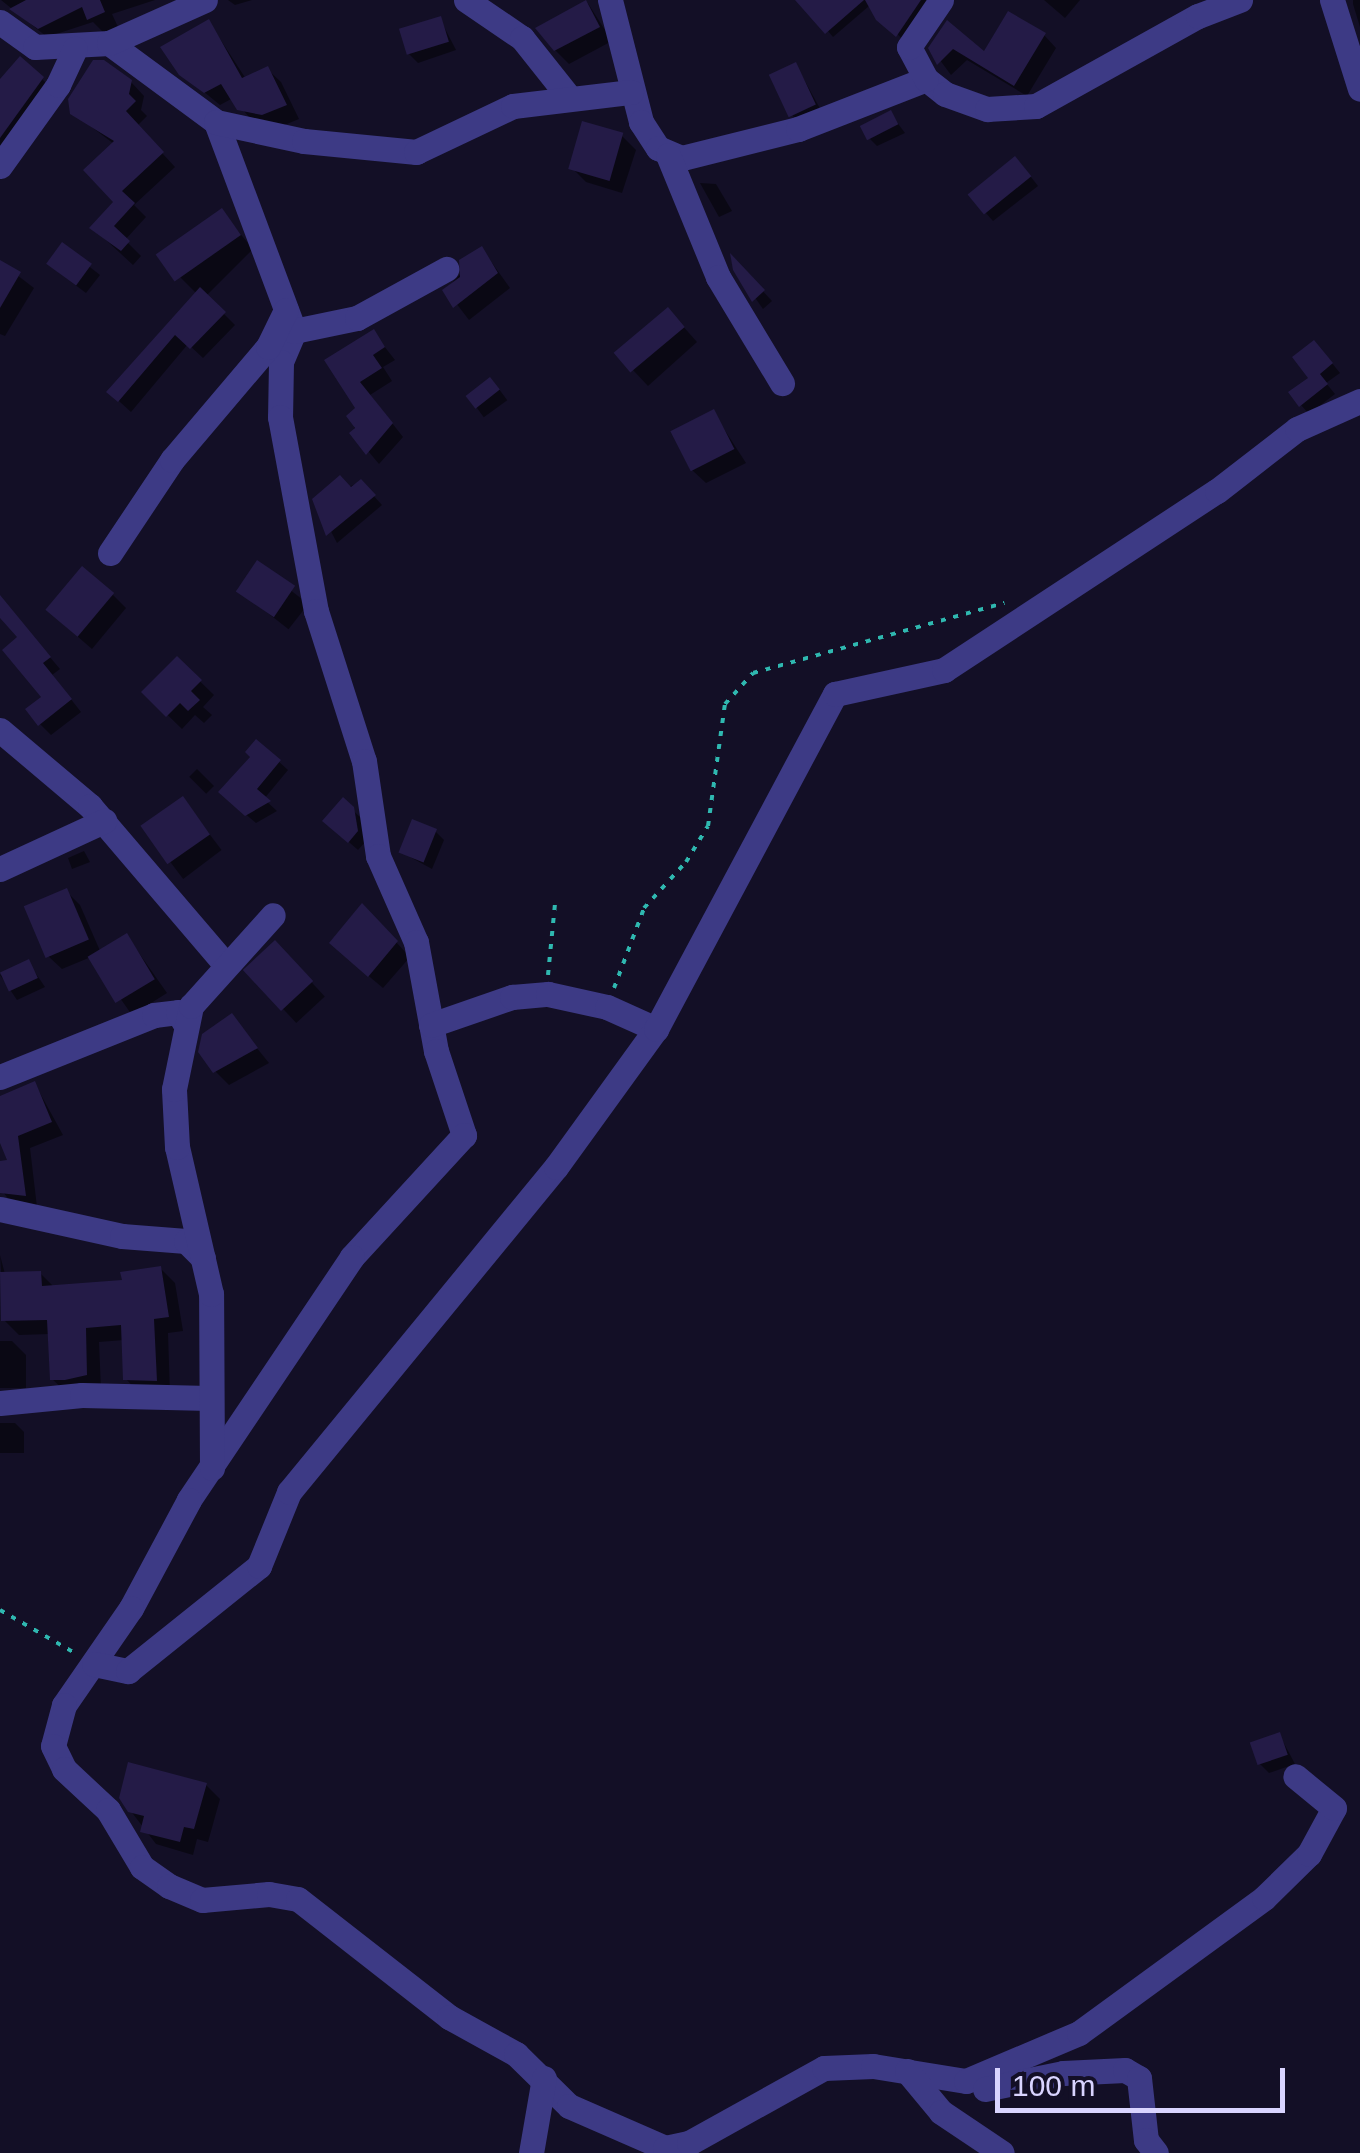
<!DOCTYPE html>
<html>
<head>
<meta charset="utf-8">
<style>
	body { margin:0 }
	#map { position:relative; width:1360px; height:2153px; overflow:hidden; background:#130f26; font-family:Helvetica,sans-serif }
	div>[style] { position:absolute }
	.shadow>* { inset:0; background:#0007; transform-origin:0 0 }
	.building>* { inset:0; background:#241b47; transform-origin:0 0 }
	.path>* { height:4px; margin-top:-2px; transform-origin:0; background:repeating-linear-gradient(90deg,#2fb8b0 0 5px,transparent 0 13px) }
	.minor>* { height:25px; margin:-12.5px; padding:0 12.5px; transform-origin:12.5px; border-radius:12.5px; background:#3d3a85 }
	span { translate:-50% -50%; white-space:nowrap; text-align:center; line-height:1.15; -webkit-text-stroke:10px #130f26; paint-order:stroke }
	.scale { position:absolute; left:995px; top:2068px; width:290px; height:45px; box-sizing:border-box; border:5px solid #d9d4ff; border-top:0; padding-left:12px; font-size:30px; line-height:35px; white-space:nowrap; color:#d9d4ff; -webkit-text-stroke:8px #130f26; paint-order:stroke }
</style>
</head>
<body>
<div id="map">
	<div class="shadow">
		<div style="clip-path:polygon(1px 0,155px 0,112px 14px,118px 27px,104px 33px,93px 22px,47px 37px)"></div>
		<div style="clip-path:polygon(228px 0,252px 0,235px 5px)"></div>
		<div style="clip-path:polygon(802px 0,876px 0,833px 37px)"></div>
		<div style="clip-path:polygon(902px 0,928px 0,911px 48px,874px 10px)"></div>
		<div style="clip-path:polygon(1044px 0,1080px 0,1065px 18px)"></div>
		<div style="clip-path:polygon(1353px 0,1360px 0,1360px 27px,1353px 4px)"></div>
		<div style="clip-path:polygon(587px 2px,612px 41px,569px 64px,555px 50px)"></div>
		<div style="clip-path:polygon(440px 19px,456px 50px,418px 63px,409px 54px)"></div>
		<div style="clip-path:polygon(209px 22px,246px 79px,267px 69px,281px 82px,299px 119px,277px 128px,254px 123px,233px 98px,220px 105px,181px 73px)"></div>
		<div style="clip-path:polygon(947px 24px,984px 55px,1044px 35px,1056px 48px,1027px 96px,967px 60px,951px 75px,931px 48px)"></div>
		<div style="clip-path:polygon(796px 65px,823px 114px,799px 122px,790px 113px)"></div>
		<div style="clip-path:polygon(42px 79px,56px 93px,0 171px,0 83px)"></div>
		<div style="clip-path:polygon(131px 82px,144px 96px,141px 110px,147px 116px,137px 126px,175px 167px,134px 205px,146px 217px,125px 240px,141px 256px,133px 265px,93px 228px,116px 202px,114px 144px,72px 112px)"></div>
		<div style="clip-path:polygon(890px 113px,905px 133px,877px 146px,869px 138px)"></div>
		<div style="clip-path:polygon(622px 136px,636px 150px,622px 193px,586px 182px,572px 168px)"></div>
		<div style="clip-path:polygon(1024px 168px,1038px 186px,993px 221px,985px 212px)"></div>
		<div style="clip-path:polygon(700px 183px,716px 184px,732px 211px,719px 217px)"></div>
		<div style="clip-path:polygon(222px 212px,253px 249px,206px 296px,235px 325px,203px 358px,188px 344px,131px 412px,109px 392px,197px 294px,168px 265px)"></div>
		<div style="clip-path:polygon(63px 246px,100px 275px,86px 293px,58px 272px)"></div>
		<div style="clip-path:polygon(482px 249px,510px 288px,469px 320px,446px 290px)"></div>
		<div style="clip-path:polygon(734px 260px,772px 301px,763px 309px,735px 269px)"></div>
		<div style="clip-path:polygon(0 262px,34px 288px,5px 336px,0 334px)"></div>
		<div style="clip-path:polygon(681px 324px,697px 342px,648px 386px,618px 354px)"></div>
		<div style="clip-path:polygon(373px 332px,395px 360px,383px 367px,392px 381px,370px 395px,403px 437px,379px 464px,353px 433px,358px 409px,328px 360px)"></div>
		<div style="clip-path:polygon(1323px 352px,1340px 373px,1326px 383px,1335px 394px,1309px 414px,1301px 405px)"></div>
		<div style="left:499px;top:389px;width:14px;height:29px;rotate:54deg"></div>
		<div style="clip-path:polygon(713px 412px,746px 463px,706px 483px,692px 470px)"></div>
		<div style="clip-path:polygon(361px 482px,382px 505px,337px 543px,315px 500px)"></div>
		<div style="left:257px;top:564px;width:65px;height:32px;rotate:38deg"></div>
		<div style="clip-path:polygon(113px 595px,126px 608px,92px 649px,62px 623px)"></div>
		<div style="clip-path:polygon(0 598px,60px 669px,52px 675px,81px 712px,51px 735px,40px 724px,44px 697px,21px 638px,0 615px)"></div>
		<div style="clip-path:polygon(177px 659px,214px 695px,203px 707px,212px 715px,204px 723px,195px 715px,182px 729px,144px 692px)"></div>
		<div style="clip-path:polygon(257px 742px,288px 770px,264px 799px,277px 811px,256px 823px,230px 801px)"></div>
		<div style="left:197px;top:769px;width:24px;height:11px;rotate:45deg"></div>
		<div style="left:183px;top:799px;width:64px;height:48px;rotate:53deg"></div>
		<div style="clip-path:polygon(343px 801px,362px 819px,366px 841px,358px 850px,334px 829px)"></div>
		<div style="clip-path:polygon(435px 831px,444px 840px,432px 869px,401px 852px)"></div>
		<div style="clip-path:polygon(84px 851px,90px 862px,72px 869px,68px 858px)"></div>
		<div style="clip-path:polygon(66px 891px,80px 905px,101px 953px,127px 936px,167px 993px,132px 1015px,91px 957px,62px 969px,48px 956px)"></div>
		<div style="clip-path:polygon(363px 907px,410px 957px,383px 988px,346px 957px)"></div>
		<div style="left:275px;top:943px;width:73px;height:39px;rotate:47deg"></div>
		<div style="clip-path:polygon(28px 962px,45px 987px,17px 1000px,0 975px)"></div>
		<div style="clip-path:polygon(231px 1016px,269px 1063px,229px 1085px,215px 1071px)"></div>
		<div style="clip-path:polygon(35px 1084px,63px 1135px,30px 1148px,37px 1207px,13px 1205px,0 1188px,0 1164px,11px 1162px,0 1136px,0 1098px)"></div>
		<div style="clip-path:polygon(0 1255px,5px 1274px,40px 1273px,55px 1288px,124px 1282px,160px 1268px,175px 1283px,183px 1331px,168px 1333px,170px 1394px,140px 1394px,126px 1379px,124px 1340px,99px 1342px,101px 1389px,67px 1393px,52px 1379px,50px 1334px,19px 1335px,4px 1320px)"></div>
		<div style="clip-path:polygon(0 1341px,12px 1341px,26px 1355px,26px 1388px,0 1388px)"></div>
		<div style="clip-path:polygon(0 1423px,15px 1423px,24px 1432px,24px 1453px,0 1453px)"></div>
		<div style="clip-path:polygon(1279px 1734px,1295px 1764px,1269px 1773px,1260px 1764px)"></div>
		<div style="clip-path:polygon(206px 1785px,220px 1799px,208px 1842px,197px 1839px,193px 1855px,156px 1844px,130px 1810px)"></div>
	</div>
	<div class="building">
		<div style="clip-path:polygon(26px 0,100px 0,105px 12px,87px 20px,82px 7px,38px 29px,9px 9px)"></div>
		<div style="clip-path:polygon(586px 0,600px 27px,554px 51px,535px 28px)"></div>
		<div style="clip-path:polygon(795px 0,864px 0,825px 34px)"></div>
		<div style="clip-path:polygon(865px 0,921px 0,896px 37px,876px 20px)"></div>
		<div style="clip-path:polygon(1008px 11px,1046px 33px,1014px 86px,953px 49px,937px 65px,928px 48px,947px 20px,984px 51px)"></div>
		<div style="left:441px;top:16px;width:27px;height:44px;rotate:73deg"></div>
		<div style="clip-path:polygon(209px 19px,242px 78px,268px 66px,287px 105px,262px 115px,237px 110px,221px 84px,204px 93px,179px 75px,160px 47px)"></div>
		<div style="clip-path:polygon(20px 56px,44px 77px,0 138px,0 79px)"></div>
		<div style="clip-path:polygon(93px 60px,104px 60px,132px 80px,129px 94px,136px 101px,126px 111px,164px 152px,122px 191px,135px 203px,114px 226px,130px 241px,121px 251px,89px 228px,113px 202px,83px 170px,114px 141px,70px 114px,68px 99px)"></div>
		<div style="left:796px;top:62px;width:47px;height:30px;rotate:65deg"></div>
		<div style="left:891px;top:110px;width:16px;height:35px;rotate:63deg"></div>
		<div style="left:582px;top:121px;width:43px;height:50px;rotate:16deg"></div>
		<div style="left:1015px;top:156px;width:26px;height:61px;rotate:51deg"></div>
		<div style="left:222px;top:208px;width:33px;height:81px;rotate:55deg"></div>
		<div style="left:62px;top:242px;width:37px;height:27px;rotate:36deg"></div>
		<div style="clip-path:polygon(482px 246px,498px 273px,453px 308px,442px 290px,460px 277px,459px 260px)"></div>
		<div style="clip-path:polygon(730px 253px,765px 290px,752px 302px,733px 270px)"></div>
		<div style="clip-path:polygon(0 260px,21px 272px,0 308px)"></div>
		<div style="clip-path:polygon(200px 287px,226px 312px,190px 349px,175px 335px,118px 402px,106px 392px)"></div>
		<div style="left:668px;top:307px;width:26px;height:71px;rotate:50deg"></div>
		<div style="clip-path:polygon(374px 329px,385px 347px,373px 355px,382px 368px,360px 382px,393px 423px,366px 455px,349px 433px,355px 428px,346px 416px,355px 408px,324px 360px)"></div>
		<div style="clip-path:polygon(1314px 340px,1333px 363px,1320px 374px,1328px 384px,1299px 407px,1288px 392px,1308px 378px,1292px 357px)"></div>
		<div style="left:490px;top:377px;width:16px;height:31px;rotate:52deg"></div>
		<div style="left:714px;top:409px;width:45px;height:49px;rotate:63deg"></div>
		<div style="clip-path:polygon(340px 475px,351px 487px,361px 479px,376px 495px,326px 536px,312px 499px)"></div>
		<div style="left:257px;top:560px;width:46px;height:38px;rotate:34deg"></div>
		<div style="left:82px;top:566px;width:42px;height:57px;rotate:40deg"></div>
		<div style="clip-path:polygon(0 595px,51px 657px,43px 663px,72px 699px,38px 726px,25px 709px,41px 697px,2px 650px,17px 637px,0 618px)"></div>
		<div style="clip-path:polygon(177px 656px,202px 680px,191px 691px,200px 700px,188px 711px,180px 703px,166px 717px,141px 692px)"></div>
		<div style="clip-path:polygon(256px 739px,281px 760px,257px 789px,271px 801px,245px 816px,218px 792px,250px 757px,245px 752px)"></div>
		<div style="left:183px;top:796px;width:47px;height:52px;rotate:55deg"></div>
		<div style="clip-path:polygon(343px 797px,354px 807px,358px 831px,348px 843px,322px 821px)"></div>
		<div style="left:412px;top:819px;width:27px;height:36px;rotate:22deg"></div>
		<div style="left:67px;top:888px;width:56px;height:47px;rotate:67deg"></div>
		<div style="clip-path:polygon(362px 903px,398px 941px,368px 977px,329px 943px)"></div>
		<div style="left:127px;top:933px;width:54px;height:46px;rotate:59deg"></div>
		<div style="left:275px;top:940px;width:56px;height:44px;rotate:47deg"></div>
		<div style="left:29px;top:959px;width:21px;height:32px;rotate:65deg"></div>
		<div style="clip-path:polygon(232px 1013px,258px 1048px,213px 1073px,198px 1052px,202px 1034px)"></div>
		<div style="clip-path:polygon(35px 1081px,52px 1122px,18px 1136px,26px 1196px,0 1193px,0 1161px,7px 1160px,0 1143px,0 1096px)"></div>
		<div style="clip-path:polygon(161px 1266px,169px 1317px,154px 1319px,157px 1381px,123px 1380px,121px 1325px,86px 1328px,87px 1375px,65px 1380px,50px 1380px,47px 1320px,1px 1321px,0 1272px,41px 1271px,42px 1286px,122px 1280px,120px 1272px)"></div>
		<div style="left:1280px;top:1732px;width:24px;height:32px;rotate:71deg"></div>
		<div style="clip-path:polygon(128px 1762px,207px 1783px,194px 1829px,184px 1827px,180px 1842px,140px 1832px,144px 1816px,128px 1812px,119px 1798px)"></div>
	</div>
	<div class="path">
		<div style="left:548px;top:975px;width:72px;rotate:-84.4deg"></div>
		<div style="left:614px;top:988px;width:85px;rotate:-69.4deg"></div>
		<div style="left:644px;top:908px;width:62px;rotate:-47.6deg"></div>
		<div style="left:686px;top:862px;width:42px;rotate:-58.6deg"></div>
		<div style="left:708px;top:826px;width:123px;rotate:-82.1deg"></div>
		<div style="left:725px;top:704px;width:42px;rotate:-47.9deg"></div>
		<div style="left:753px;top:673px;width:261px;rotate:-15.6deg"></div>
		<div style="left:0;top:1610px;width:84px;rotate:29.9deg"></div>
	</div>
	<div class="minor">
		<div style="left:466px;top:0;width:68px;rotate:34.2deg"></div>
		<div style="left:522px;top:38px;width:75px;rotate:51.5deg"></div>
		<div style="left:610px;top:0;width:126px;rotate:75.7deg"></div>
		<div style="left:641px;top:122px;width:31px;rotate:57deg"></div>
		<div style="left:658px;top:148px;width:26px;rotate:23deg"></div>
		<div style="left:682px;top:158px;width:120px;rotate:-14deg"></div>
		<div style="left:798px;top:129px;width:137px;rotate:-21.3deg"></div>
		<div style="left:926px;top:79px;width:24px;rotate:38deg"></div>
		<div style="left:945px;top:94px;width:45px;rotate:19.7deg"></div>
		<div style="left:987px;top:109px;width:49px;rotate:-3.5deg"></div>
		<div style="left:1036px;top:106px;width:185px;rotate:-29.1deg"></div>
		<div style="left:1198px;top:16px;width:45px;rotate:-20.9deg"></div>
		<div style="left:1332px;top:0;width:93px;rotate:72.5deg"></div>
		<div style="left:0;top:22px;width:43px;rotate:35.5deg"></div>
		<div style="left:35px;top:47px;width:74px;rotate:-3.1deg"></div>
		<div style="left:109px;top:43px;width:133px;rotate:36.4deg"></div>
		<div style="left:216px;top:122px;width:223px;rotate:69.5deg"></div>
		<div style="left:294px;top:331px;width:34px;rotate:113deg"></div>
		<div style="left:281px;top:362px;width:55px;rotate:91deg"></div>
		<div style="left:280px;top:417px;width:197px;rotate:79.5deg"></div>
		<div style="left:316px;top:611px;width:157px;rotate:72.3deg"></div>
		<div style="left:364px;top:761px;width:96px;rotate:81.6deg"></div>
		<div style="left:378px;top:856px;width:94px;rotate:66.2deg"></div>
		<div style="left:416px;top:942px;width:111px;rotate:79.6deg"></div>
		<div style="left:436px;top:1051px;width:89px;rotate:71.6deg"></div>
		<div style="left:464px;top:1135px;width:166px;rotate:132.6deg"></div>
		<div style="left:352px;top:1257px;width:293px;rotate:123.9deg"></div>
		<div style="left:189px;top:1500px;width:123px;rotate:118.2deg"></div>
		<div style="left:131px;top:1608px;width:118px;rotate:124.6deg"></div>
		<div style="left:64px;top:1705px;width:42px;rotate:105deg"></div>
		<div style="left:53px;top:1746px;width:25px;rotate:64deg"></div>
		<div style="left:64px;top:1769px;width:60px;rotate:43deg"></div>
		<div style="left:108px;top:1810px;width:66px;rotate:59.2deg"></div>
		<div style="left:142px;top:1867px;width:33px;rotate:35deg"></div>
		<div style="left:169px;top:1886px;width:36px;rotate:23deg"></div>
		<div style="left:202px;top:1900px;width:67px;rotate:-5.1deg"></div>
		<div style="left:269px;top:1894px;width:29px;rotate:10deg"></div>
		<div style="left:298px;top:1899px;width:192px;rotate:38deg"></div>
		<div style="left:449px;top:2017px;width:77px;rotate:28.9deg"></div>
		<div style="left:516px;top:2054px;width:74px;rotate:44.5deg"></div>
		<div style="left:569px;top:2106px;width:105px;rotate:23.6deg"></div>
		<div style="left:665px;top:2148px;width:25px;rotate:-12deg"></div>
		<div style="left:689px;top:2143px;width:154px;rotate:-29.1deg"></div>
		<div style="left:824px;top:2068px;width:49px;rotate:-2.3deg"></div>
		<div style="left:873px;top:2066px;width:94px;rotate:9.2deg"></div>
		<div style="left:966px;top:2081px;width:123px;rotate:-23deg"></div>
		<div style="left:1079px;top:2033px;width:229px;rotate:-36.1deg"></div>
		<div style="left:1264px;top:1898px;width:63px;rotate:-44.4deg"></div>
		<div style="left:1309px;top:1854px;width:52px;rotate:-61.5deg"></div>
		<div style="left:1334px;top:1808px;width:50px;rotate:-140.6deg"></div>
		<div style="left:109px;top:43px;width:105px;rotate:-24.1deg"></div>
		<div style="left:926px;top:79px;width:36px;rotate:-118deg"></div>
		<div style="left:909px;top:47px;width:57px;rotate:-55.8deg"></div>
		<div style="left:216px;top:122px;width:90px;rotate:12.2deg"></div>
		<div style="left:304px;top:141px;width:113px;rotate:5.6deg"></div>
		<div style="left:416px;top:152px;width:107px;rotate:-25.4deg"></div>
		<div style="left:513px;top:106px;width:119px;rotate:-6.8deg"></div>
		<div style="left:668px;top:155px;width:132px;rotate:67.7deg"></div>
		<div style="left:718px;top:277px;width:124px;rotate:58.9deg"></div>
		<div style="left:0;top:166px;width:100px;rotate:-54.4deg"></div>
		<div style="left:58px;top:85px;width:40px;rotate:-65deg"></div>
		<div style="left:294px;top:331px;width:64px;rotate:-11.7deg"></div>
		<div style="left:357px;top:318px;width:102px;rotate:-28.8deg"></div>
		<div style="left:110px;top:553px;width:112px;rotate:-56.3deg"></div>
		<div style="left:172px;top:460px;width:148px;rotate:-49.7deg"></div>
		<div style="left:268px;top:347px;width:41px;rotate:-64.1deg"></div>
		<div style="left:0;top:730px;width:118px;rotate:40.2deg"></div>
		<div style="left:90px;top:806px;width:209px;rotate:49.5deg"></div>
		<div style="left:0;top:869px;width:115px;rotate:-24.8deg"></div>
		<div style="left:431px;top:1025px;width:86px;rotate:-19.1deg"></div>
		<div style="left:512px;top:997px;width:36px;rotate:-5deg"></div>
		<div style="left:548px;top:994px;width:60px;rotate:12.4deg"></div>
		<div style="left:607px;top:1007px;width:54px;rotate:24.2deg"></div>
		<div style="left:0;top:1077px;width:166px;rotate:-21.9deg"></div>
		<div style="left:154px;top:1015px;width:24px;rotate:-7deg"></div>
		<div style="left:178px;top:1012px;width:12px;rotate:59deg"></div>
		<div style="left:0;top:1209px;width:125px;rotate:12.5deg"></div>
		<div style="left:122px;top:1236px;width:64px;rotate:4.5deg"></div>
		<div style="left:186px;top:1241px;width:24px;rotate:45deg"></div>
		<div style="left:0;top:1403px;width:82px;rotate:-5.6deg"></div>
		<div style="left:82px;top:1395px;width:127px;rotate:1.4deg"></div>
		<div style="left:212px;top:1468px;width:174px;rotate:-90.3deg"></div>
		<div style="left:211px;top:1294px;width:151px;rotate:-103deg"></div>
		<div style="left:177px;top:1147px;width:58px;rotate:-93deg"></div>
		<div style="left:174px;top:1089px;width:85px;rotate:-78.4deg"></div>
		<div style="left:191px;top:1006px;width:122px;rotate:-48deg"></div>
		<div style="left:94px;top:1664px;width:35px;rotate:12deg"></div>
		<div style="left:128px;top:1671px;width:168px;rotate:-38.7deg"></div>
		<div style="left:259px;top:1566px;width:80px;rotate:-67.9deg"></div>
		<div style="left:289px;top:1492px;width:421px;rotate:-50.6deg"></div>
		<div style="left:556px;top:1167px;width:170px;rotate:-54.1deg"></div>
		<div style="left:656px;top:1029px;width:380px;rotate:-61.9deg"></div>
		<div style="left:835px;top:694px;width:112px;rotate:-12.4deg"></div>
		<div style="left:944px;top:670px;width:326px;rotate:-33.3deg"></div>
		<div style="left:1217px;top:491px;width:101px;rotate:-37.8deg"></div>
		<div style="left:1297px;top:429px;width:69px;rotate:-24deg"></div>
		<div style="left:907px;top:2071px;width:53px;rotate:50.3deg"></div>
		<div style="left:941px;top:2112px;width:73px;rotate:33.9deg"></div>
		<div style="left:985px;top:2089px;width:80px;rotate:-11.6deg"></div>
		<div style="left:1063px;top:2073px;width:62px;rotate:-2.8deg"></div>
		<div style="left:1125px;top:2070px;width:16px;rotate:30deg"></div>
		<div style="left:1139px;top:2078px;width:62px;rotate:83.6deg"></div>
		<div style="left:1146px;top:2140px;width:16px;rotate:52deg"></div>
		<div style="left:531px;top:2153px;width:76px;rotate:-80.2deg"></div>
	</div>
	<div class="scale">100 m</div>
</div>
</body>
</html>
